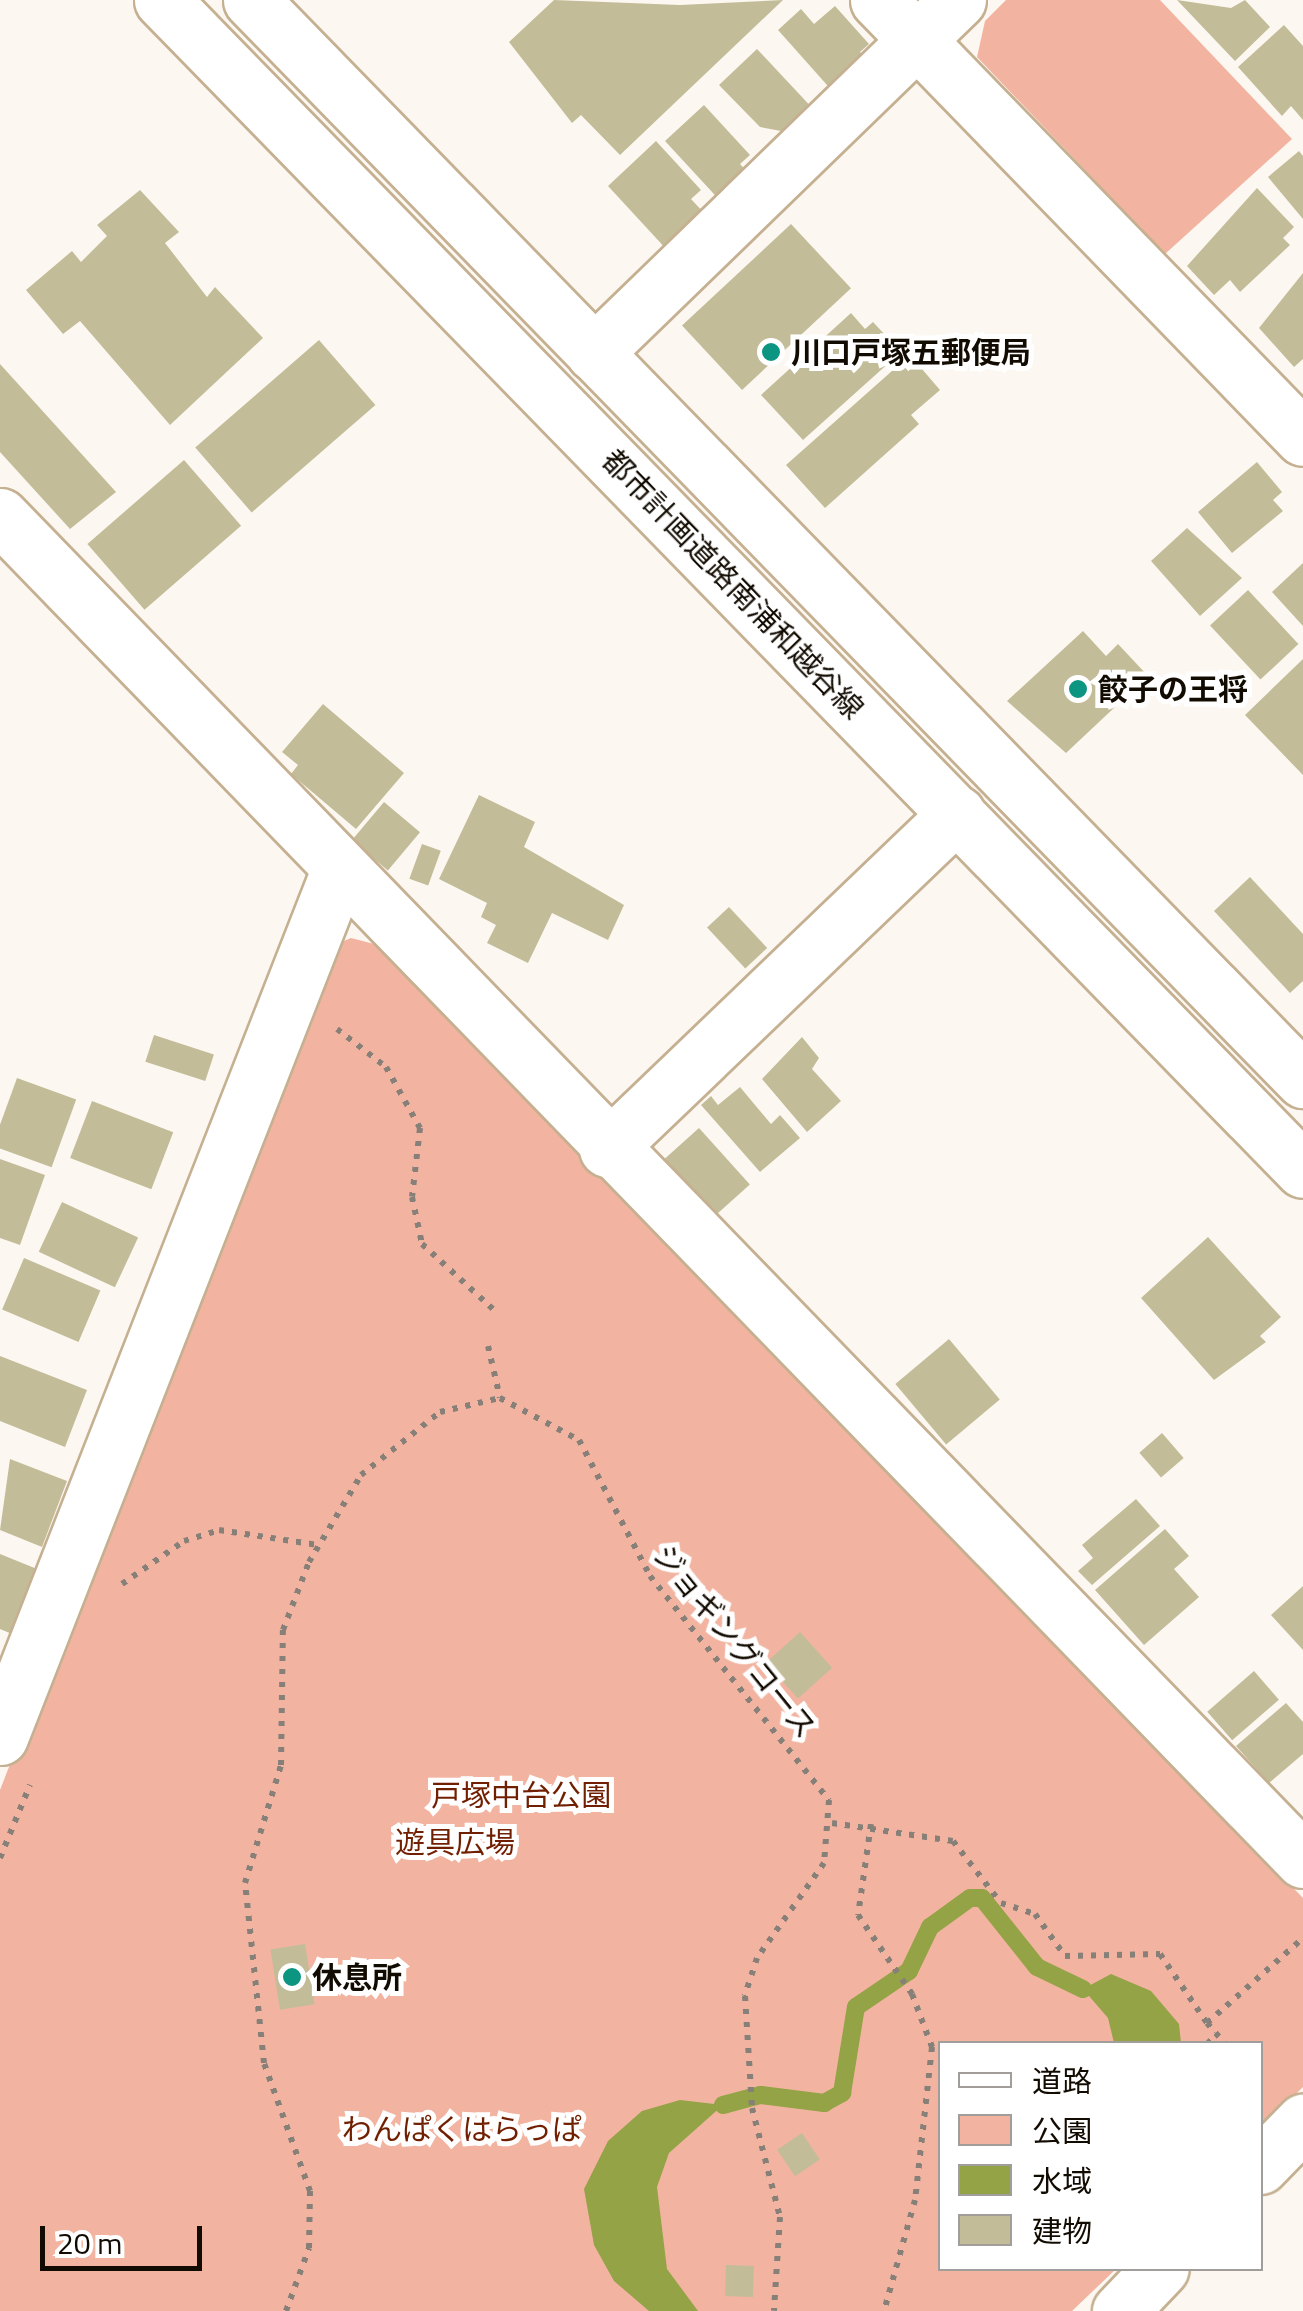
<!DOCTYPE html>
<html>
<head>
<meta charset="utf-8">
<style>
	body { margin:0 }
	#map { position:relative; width:1303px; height:2311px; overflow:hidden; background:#fcf8f1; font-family:"Titillium Web","Noto Sans JP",sans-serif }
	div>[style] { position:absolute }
	.green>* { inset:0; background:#f2b4a1 }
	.water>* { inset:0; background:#93a345 }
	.stream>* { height:18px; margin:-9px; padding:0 9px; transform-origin:9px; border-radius:9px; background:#93a345 }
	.building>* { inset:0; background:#c3bc98; transform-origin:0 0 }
	.path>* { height:6px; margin-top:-3px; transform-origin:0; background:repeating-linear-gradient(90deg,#868078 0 5px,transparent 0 13px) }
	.roads { filter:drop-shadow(2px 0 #c5b091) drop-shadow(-2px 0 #c5b091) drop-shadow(0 2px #c5b091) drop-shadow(0 -2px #c5b091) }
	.minor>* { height:55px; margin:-27.5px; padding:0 27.5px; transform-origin:27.5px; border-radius:27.5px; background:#fff }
	.dots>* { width:28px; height:28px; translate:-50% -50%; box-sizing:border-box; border:5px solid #fff; border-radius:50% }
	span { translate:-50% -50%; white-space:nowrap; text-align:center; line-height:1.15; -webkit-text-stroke:10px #fff; paint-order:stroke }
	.poi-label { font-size:30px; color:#120b02; font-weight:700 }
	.left { translate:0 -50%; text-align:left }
	.street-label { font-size:30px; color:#120b02 }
	.park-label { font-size:30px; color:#711f01 }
	.legend { position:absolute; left:938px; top:2041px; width:325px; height:230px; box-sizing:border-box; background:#fff; border:2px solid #a09d9a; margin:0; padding:12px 18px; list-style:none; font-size:30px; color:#120b02 }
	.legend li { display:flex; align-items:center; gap:20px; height:50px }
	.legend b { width:50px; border:2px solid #a09d9a }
	.scale { position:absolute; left:40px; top:2226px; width:162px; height:45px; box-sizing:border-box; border:5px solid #120b02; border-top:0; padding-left:12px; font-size:30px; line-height:35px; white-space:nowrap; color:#120b02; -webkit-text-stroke:8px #fff; paint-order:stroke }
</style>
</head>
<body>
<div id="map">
	<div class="green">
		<div style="clip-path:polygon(1006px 0,1160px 0,1292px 139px,1165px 254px,977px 57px,985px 21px)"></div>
		<div style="clip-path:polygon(351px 938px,378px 945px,1303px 1898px,1303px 2087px,1261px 2128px,1260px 2044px,941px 2044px,941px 2268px,1116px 2269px,1072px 2311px,0 2311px,0 1790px,327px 948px)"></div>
	</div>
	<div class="water">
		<div style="clip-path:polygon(1111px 1974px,1151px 1991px,1179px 2024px,1181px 2043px,1114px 2043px,1108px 2018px,1083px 1989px)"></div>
		<div style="clip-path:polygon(680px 2100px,723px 2105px,669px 2153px,657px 2187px,667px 2269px,698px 2311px,649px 2311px,614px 2281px,594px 2245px,584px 2189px,608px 2141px,642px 2111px)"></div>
	</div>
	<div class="stream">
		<div style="left:723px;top:2105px;width:39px;rotate:-15deg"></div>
		<div style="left:761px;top:2095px;width:64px;rotate:7.2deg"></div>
		<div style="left:824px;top:2103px;width:21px;rotate:-29deg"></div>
		<div style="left:842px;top:2093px;width:87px;rotate:-80.8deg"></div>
		<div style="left:856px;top:2007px;width:64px;rotate:-34.2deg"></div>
		<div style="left:909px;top:1971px;width:49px;rotate:-64.5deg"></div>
		<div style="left:930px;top:1927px;width:49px;rotate:-35.9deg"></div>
		<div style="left:970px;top:1898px;width:12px"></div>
		<div style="left:982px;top:1898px;width:88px;rotate:51.4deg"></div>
		<div style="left:1037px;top:1967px;width:51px;rotate:25.6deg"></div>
	</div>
	<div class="building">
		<div style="clip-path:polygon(554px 0,680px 5px,783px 0,620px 155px,581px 115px,572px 123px,509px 42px)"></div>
		<div style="clip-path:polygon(1177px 0,1231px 8px,1245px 0,1270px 27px,1235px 61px)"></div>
		<div style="clip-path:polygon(835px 6px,869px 44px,860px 52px,870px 64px,835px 94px,778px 30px,801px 9px,814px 24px)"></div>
		<div style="clip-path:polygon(1284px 25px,1303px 46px,1303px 120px,1291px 106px,1282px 116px,1238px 67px)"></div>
		<div style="clip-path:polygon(757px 49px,816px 112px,792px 133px,760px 127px,719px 85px)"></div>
		<div style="clip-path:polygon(704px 105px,750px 155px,740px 164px,755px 180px,725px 206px,665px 141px)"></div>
		<div style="clip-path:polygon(656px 141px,701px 190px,691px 199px,706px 215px,668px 251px,608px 186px)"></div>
		<div style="clip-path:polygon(1299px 151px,1303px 156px,1303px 219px,1268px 177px)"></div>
		<div style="clip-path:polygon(1257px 188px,1294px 227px,1283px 238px,1290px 245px,1240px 292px,1230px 280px,1214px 295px,1187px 266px)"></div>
		<div style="clip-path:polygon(140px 190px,179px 232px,165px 243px,207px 297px,215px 287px,263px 338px,170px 425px,80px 321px,63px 334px,26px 290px,72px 251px,81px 262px,107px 236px,97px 225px)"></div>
		<div style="left:791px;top:224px;width:88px;height:149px;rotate:47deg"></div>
		<div style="clip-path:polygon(1303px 273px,1303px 359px,1294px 367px,1259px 328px)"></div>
		<div style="clip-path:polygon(851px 313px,865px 329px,873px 322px,901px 352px,803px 440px,761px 395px)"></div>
		<div style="left:319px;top:340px;width:86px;height:164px;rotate:49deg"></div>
		<div style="clip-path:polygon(910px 355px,940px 390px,911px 415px,919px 424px,825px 508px,786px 465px)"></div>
		<div style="clip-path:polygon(0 364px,116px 492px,70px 529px,0 452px)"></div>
		<div style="left:184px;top:460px;width:87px;height:128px;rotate:49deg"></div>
		<div style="clip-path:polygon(1257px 462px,1282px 492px,1273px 500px,1283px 511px,1232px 553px,1198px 512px)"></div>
		<div style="clip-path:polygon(1187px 528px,1242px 578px,1200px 616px,1151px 561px)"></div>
		<div style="clip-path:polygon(1303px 563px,1303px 626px,1272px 592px)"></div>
		<div style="left:1248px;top:590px;width:74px;height:52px;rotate:47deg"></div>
		<div style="clip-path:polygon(1083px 631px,1106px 656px,1118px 644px,1148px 676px,1066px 753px,1007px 701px)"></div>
		<div style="clip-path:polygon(1303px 659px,1303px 775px,1245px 715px)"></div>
		<div style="clip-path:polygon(323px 704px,404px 773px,356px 829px,291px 774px,298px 765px,282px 752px)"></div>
		<div style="clip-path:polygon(479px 795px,535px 822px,524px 847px,624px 905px,608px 940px,552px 913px,528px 963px,487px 943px,496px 925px,481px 917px,487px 903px,439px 879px)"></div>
		<div style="left:384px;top:802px;width:47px;height:50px;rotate:40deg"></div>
		<div style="left:422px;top:844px;width:20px;height:37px;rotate:20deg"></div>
		<div style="clip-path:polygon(1250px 877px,1303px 934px,1303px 981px,1290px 993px,1214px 911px)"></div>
		<div style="left:729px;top:907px;width:56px;height:30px;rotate:47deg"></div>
		<div style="left:154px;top:1035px;width:63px;height:28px;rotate:18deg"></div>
		<div style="clip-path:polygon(802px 1037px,819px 1058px,812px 1069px,841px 1101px,807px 1132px,762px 1079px)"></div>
		<div style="left:17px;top:1078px;width:63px;height:72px;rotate:20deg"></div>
		<div style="clip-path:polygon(740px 1087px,771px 1124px,780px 1115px,800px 1138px,760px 1172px,701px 1105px,711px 1096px,718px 1105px)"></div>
		<div style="left:92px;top:1101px;width:87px;height:61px;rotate:21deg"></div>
		<div style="left:699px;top:1128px;width:76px;height:48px;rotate:48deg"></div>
		<div style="clip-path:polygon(0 1159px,45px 1175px,20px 1245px,0 1238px)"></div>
		<div style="left:62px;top:1202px;width:84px;height:55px;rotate:25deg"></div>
		<div style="clip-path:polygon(1208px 1237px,1281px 1317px,1260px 1336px,1266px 1342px,1214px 1380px,1141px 1298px)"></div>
		<div style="left:24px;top:1258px;width:83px;height:56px;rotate:23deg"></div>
		<div style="left:949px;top:1339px;width:79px;height:70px;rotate:50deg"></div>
		<div style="clip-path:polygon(0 1356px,87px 1390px,65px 1447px,0 1421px)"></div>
		<div style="left:1162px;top:1433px;width:33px;height:30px;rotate:49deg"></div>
		<div style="clip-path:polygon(10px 1459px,67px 1481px,42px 1547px,0 1530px)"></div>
		<div style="clip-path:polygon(1136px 1499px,1160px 1526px,1092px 1585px,1078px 1571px,1093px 1558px,1082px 1545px)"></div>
		<div style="clip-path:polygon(1165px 1529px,1189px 1556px,1174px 1569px,1199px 1597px,1144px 1645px,1095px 1590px)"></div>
		<div style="clip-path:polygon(0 1554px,37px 1569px,12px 1634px,0 1629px)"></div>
		<div style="clip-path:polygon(1303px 1586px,1303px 1650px,1271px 1615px)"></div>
		<div style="left:800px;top:1632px;width:48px;height:46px;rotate:48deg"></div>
		<div style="left:1254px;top:1671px;width:38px;height:62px;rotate:49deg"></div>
		<div style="clip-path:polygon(1286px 1703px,1303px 1722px,1303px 1754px,1269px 1783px,1236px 1746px)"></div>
		<div style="left:305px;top:1944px;width:61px;height:35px;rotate:81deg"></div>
		<div style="left:802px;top:2133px;width:32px;height:30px;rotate:56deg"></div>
		<div style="left:726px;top:2265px;width:28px;height:31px;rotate:2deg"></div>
	</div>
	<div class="path">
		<div style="left:337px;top:1029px;width:62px;rotate:37.8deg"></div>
		<div style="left:386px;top:1067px;width:70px;rotate:60.9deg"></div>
		<div style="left:420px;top:1128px;width:69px;rotate:96.6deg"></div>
		<div style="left:412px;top:1197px;width:48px;rotate:78deg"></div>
		<div style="left:422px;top:1244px;width:96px;rotate:42.5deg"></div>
		<div style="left:488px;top:1346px;width:53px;rotate:77deg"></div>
		<div style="left:122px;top:1584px;width:75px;rotate:-34.7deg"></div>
		<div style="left:184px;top:1541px;width:37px;rotate:-17deg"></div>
		<div style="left:219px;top:1530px;width:100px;rotate:8.6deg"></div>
		<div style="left:832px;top:1823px;width:122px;rotate:8.5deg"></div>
		<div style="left:953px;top:1841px;width:78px;rotate:52.3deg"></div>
		<div style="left:1001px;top:1903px;width:36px;rotate:18deg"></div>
		<div style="left:1035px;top:1914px;width:52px;rotate:54.5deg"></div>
		<div style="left:1065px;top:1956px;width:95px;rotate:-1.2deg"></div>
		<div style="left:1160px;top:1954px;width:83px;rotate:55.7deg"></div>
		<div style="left:1207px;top:2023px;width:128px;rotate:-41.5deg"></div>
		<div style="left:871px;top:1824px;width:92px;rotate:98.1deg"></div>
		<div style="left:858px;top:1915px;width:96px;rotate:55.6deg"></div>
		<div style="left:912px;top:1994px;width:57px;rotate:69.3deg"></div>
		<div style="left:932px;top:2047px;width:154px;rotate:96.3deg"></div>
		<div style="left:915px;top:2200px;width:115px;rotate:105.6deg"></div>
		<div style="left:0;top:1858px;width:79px;rotate:-67.7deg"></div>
		<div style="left:1207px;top:2023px;width:28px;rotate:49deg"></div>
		<div style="left:1207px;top:2044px;width:14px;rotate:-45deg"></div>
		<div style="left:286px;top:2311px;width:67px;rotate:-69.9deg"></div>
		<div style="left:309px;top:2248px;width:57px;rotate:-89deg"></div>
		<div style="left:310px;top:2191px;width:136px;rotate:-109.8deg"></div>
		<div style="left:264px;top:2063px;width:181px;rotate:-96deg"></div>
		<div style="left:245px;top:1883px;width:123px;rotate:-73deg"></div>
		<div style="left:281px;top:1765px;width:135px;rotate:-89.2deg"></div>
		<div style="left:283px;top:1630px;width:73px;rotate:-69.1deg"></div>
		<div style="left:309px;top:1562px;width:101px;rotate:-59.1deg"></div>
		<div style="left:361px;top:1475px;width:101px;rotate:-38.6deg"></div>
		<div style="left:440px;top:1412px;width:62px;rotate:-13.1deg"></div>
		<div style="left:500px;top:1398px;width:89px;rotate:28deg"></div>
		<div style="left:579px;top:1440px;width:153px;rotate:62.4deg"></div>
		<div style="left:650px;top:1576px;width:287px;rotate:51.4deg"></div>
		<div style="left:829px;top:1800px;width:63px;rotate:94.5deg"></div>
		<div style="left:824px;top:1863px;width:116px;rotate:125.2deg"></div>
		<div style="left:757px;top:1958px;width:40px;rotate:108deg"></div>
		<div style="left:745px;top:1996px;width:112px;rotate:86.4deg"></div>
		<div style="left:752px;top:2108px;width:113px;rotate:75.6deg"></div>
		<div style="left:780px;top:2217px;width:94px;rotate:93.7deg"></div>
	</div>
	<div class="roads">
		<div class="minor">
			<div style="left:162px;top:0;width:1634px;rotate:45.72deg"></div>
			<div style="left:251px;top:0;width:1508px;rotate:45.75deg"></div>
			<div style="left:878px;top:0;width:610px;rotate:45.86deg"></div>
			<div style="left:594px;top:353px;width:507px;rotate:-44.12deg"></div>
			<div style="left:0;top:516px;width:1872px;rotate:45.89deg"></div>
			<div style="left:607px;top:1149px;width:485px;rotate:-43.8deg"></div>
			<div style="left:0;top:1737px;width:931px;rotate:-68.64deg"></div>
			<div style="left:1260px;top:2166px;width:62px;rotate:-45.7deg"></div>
			<div style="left:1120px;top:2311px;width:59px;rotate:-46.4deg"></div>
		</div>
	</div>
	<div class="dots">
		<div style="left:771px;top:352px;background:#0c9580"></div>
		<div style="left:1078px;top:689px;background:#0c9580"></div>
		<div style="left:292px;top:1977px;background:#0c9580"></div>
	</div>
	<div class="poi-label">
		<span class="left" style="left:791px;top:352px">川口戸塚五郵便局</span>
		<span class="left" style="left:1098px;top:689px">餃子の王将</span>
		<span class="left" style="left:312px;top:1977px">休息所</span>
	</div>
	<div class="street-label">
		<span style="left:733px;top:584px;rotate:46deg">都市計画道路南浦和越谷線</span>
		<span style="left:735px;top:1641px;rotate:51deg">ジョギングコース</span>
	</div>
	<div class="park-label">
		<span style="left:521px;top:1795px">戸塚中台公園</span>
		<span style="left:455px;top:1842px">遊具広場</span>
		<span style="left:462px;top:2129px">わんぱくはらっぱ</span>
	</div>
	<ul class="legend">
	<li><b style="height:12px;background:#fff"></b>道路</li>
	<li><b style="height:28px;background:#f2b4a1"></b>公園</li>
	<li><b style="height:28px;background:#93a345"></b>水域</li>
	<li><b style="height:28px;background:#c3bc98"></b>建物</li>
	</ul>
	<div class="scale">20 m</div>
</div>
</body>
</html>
